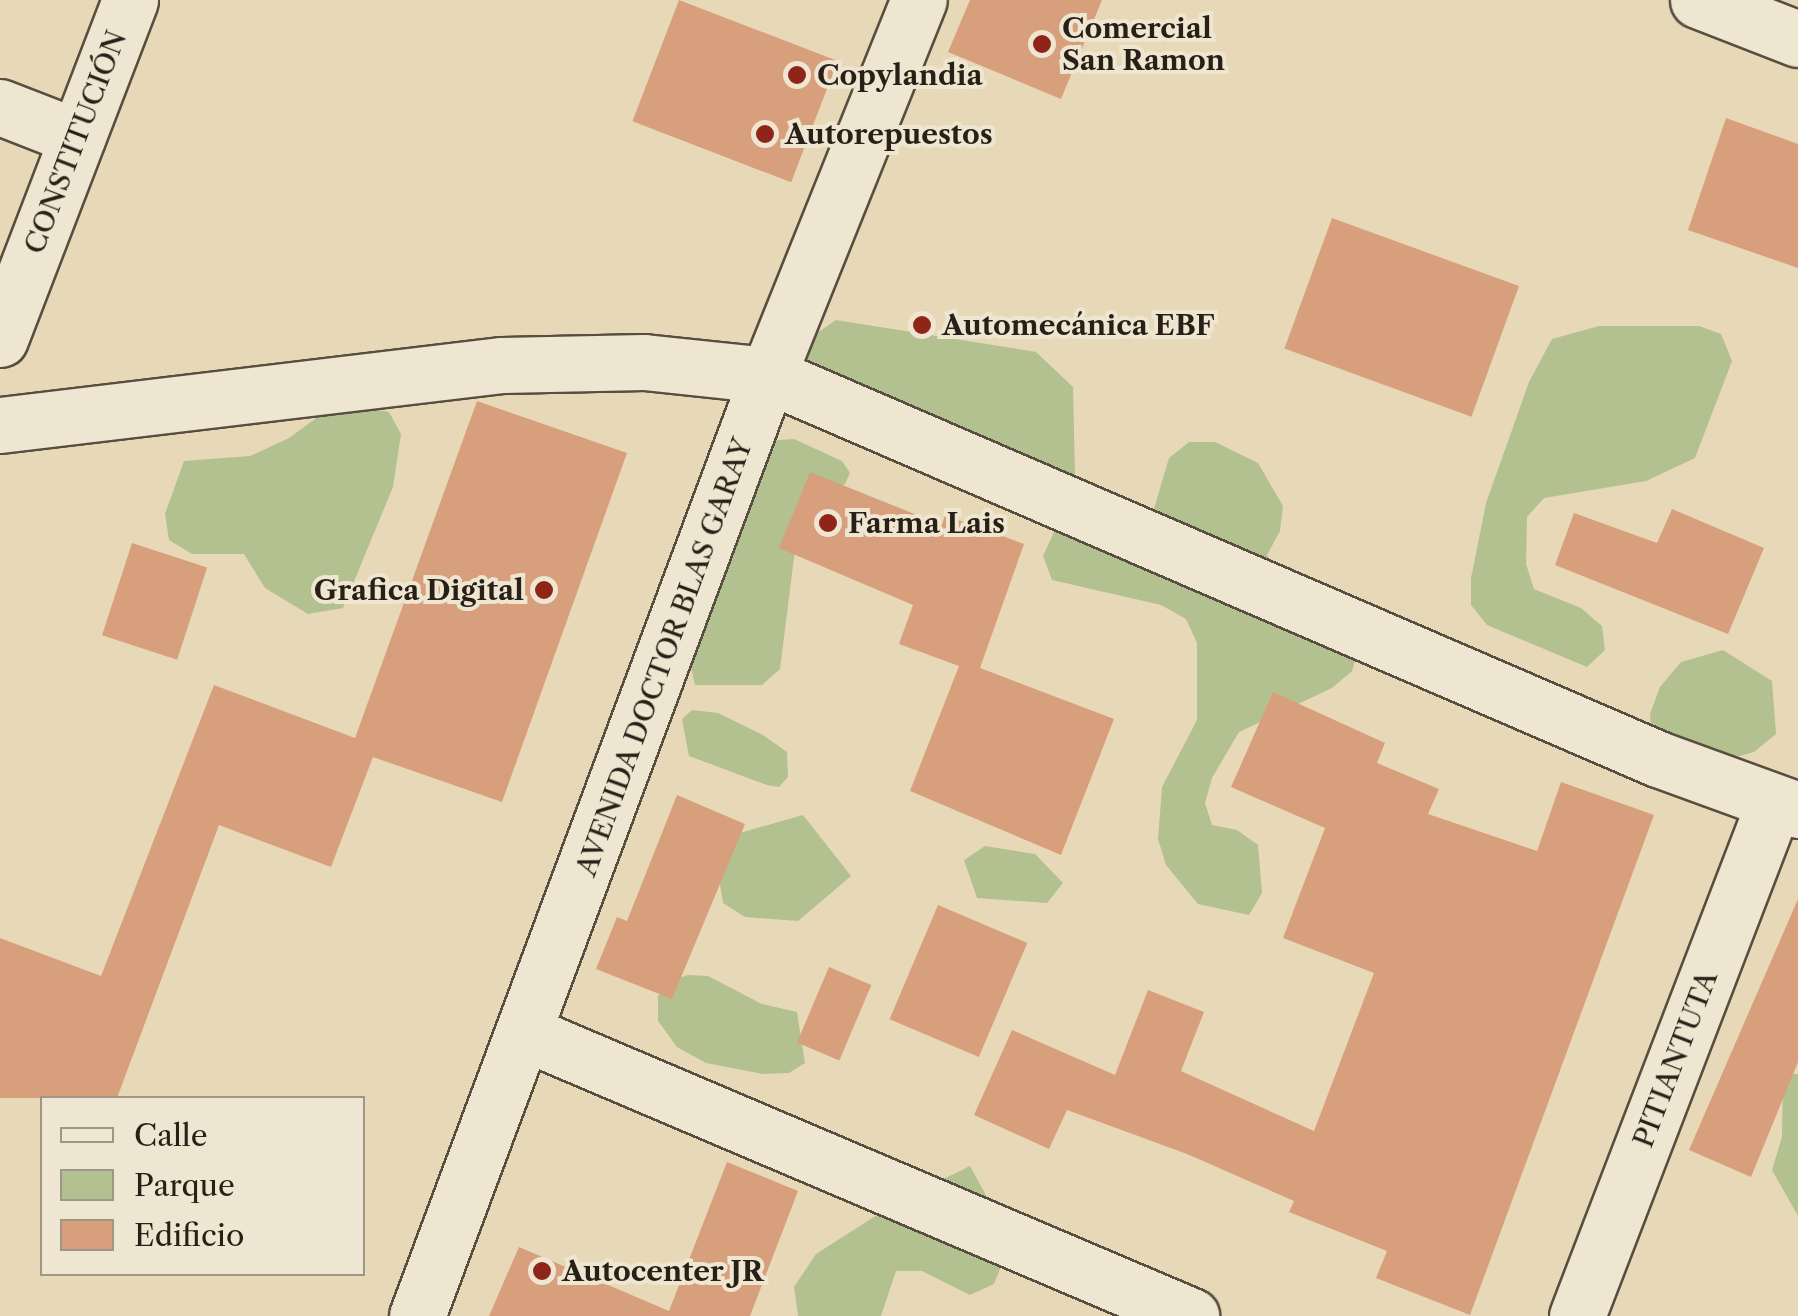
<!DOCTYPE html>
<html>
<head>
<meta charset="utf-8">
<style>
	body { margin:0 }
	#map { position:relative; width:1798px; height:1316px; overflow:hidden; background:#e7d9b8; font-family:"Libre Caslon Text",serif }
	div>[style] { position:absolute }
	.green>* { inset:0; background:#b3c090 }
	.building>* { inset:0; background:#d89f7c; transform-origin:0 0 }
	.roads { filter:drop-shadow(2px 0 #584e3f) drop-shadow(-2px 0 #584e3f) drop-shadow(0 2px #584e3f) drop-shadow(0 -2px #584e3f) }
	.street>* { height:55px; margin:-27.5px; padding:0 27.5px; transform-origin:27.5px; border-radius:27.5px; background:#efe6d1 }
	.secondary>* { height:55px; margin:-27.5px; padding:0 27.5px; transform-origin:27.5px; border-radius:27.5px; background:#efe6d1 }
	.dots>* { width:28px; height:28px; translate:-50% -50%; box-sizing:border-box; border:5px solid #efe6d1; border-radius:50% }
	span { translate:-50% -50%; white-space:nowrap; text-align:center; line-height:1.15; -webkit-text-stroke:8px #efe6d1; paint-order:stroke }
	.poi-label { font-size:28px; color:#281f17; font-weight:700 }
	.left { translate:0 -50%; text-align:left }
	.right { translate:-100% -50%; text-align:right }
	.street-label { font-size:28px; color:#281f17 }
	.legend { position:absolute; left:40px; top:1096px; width:325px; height:180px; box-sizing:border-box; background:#efe6d1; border:2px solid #9f9687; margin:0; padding:12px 18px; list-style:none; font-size:30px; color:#281f17 }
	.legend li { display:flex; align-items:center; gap:20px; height:50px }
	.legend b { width:50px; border:2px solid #9f9687 }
</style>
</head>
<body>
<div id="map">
	<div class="green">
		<div style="clip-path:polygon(836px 320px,1036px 352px,1073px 387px,1075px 476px,1066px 486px,802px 371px,814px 335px)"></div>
		<div style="clip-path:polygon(1599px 326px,1699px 326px,1721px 334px,1732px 361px,1695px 458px,1646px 481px,1544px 498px,1527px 517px,1526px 564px,1534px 589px,1581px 608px,1602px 626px,1605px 650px,1587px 667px,1487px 625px,1471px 605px,1471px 578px,1486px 503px,1529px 382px,1552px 339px)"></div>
		<div style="clip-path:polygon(337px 403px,389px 412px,401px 434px,393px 487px,343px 608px,308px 614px,265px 588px,244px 554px,192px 554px,169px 540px,165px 514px,184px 461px,250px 456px,289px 438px)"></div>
		<div style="clip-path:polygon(794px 439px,842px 461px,850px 473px,845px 484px,813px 505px,796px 542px,780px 669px,762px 685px,695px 685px,687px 649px,752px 442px)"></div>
		<div style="clip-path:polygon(1189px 442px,1215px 442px,1258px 463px,1283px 506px,1280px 531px,1267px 555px,1278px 577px,1359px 647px,1352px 671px,1332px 688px,1239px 732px,1212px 778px,1205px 803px,1212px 825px,1237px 830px,1258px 845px,1262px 893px,1249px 915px,1198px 904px,1166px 865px,1158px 839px,1162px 787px,1197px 720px,1197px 643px,1186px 619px,1161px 605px,1052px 580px,1043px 556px,1054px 532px,1153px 512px,1169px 458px)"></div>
		<div style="clip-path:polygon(1723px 650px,1772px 681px,1776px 734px,1754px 752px,1726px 760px,1652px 740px,1650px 714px,1660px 687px,1681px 662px)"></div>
		<div style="clip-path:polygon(692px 710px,718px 713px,763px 735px,787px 752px,788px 777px,779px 787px,767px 785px,689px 756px,682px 719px)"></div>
		<div style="clip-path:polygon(803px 815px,851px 876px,798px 921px,745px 917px,723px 903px,717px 866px,736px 834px)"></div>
		<div style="clip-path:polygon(985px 846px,1035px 854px,1063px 883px,1047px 903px,977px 898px,964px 860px)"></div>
		<div style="clip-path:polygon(688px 975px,708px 976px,762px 1004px,797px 1012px,805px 1063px,789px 1073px,763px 1074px,706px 1063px,677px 1047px,658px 1021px,658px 996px,670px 981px)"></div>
		<div style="clip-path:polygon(1783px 1074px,1798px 1074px,1798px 1216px,1772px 1170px,1782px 1137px)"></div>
		<div style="clip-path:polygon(970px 1166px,993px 1208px,1003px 1261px,994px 1284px,970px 1295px,922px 1271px,896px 1271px,881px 1316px,798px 1316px,794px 1287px,816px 1254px,899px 1201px)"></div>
	</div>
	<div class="building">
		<div style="left:679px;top:0;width:170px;height:130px;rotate:21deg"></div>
		<div style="clip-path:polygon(970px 0,1102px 0,1061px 99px,948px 52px)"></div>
		<div style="clip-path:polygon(1726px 118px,1798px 144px,1798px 268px,1688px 230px)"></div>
		<div style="left:1332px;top:218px;width:199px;height:139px;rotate:20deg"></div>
		<div style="clip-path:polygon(477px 401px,627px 453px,502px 802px,373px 757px,331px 867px,219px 825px,117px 1098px,0 1098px,0 938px,101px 976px,214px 685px,355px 738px)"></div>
		<div style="clip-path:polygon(810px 472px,942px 525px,945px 515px,1024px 544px,980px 668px,1114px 719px,1061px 855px,910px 791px,959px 666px,899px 644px,913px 605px,779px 548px)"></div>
		<div style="clip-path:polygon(1672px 509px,1764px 548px,1728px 634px,1555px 565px,1574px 513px,1657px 543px)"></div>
		<div style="left:132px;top:543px;width:79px;height:97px;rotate:18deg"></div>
		<div style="clip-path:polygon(1273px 692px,1385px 743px,1377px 763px,1439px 789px,1428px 814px,1537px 851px,1561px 782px,1654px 815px,1470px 1315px,1376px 1278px,1387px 1251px,1289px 1212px,1294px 1201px,1187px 1154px,1067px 1110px,1049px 1149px,974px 1115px,1012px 1030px,1115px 1075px,1148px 990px,1204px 1012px,1181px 1071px,1314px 1131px,1374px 973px,1283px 938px,1325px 828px,1231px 787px)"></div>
		<div style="clip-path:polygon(677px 795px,745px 824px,672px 999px,596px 969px,617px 917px,627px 921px)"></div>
		<div style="clip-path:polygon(1798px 899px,1798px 1062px,1751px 1177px,1689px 1150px)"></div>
		<div style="left:938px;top:905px;width:97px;height:124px;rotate:23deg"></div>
		<div style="left:829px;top:967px;width:46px;height:82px;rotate:23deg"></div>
		<div style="clip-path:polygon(727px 1162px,798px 1191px,750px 1316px,489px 1316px,519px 1247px,669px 1311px)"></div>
	</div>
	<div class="roads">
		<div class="street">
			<div style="left:1698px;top:0;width:107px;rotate:21.3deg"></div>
			<div style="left:0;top:107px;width:83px;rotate:21.3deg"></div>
			<div style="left:0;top:339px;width:363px;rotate:-69deg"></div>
			<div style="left:0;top:425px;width:506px;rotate:-6.82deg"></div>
			<div style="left:502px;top:365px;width:142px;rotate:-1.2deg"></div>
			<div style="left:644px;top:362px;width:125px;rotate:6deg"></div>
			<div style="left:768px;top:375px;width:969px;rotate:23.34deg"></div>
			<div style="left:1658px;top:759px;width:149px;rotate:20deg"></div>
			<div style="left:525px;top:1033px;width:724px;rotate:23.02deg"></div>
			<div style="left:1577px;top:1316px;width:550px;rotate:-68.99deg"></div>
		</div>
		<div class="secondary">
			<div style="left:417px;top:1316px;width:1004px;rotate:-69.54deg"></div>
			<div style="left:768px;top:375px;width:404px;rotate:-68.1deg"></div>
		</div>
	</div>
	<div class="dots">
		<div style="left:1042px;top:44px;background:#8f2418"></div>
		<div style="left:797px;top:75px;background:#8f2418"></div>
		<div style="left:765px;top:134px;background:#8f2418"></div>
		<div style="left:922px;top:325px;background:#8f2418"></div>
		<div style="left:828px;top:523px;background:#8f2418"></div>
		<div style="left:544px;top:590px;background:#8f2418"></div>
		<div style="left:542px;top:1271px;background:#8f2418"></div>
	</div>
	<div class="poi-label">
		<span class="left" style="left:1062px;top:44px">Comercial<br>San Ramon</span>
		<span class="left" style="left:817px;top:75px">Copylandia</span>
		<span class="left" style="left:785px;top:134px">Autorepuestos</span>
		<span class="left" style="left:942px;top:325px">Automecánica EBF</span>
		<span class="left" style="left:848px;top:523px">Farma Lais</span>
		<span class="right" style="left:524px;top:590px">Grafica Digital</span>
		<span class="left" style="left:562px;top:1271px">Autocenter JR</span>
	</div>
	<div class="street-label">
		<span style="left:75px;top:142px;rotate:-69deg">CONSTITUCIÓN</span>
		<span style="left:664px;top:657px;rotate:-70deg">AVENIDA DOCTOR BLAS GARAY</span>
		<span style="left:1675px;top:1059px;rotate:-69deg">PITIANTUTA</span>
	</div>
	<ul class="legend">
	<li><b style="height:12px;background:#efe6d1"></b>Calle</li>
	<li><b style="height:28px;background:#b3c090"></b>Parque</li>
	<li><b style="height:28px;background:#d89f7c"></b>Edificio</li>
	</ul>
</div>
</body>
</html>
